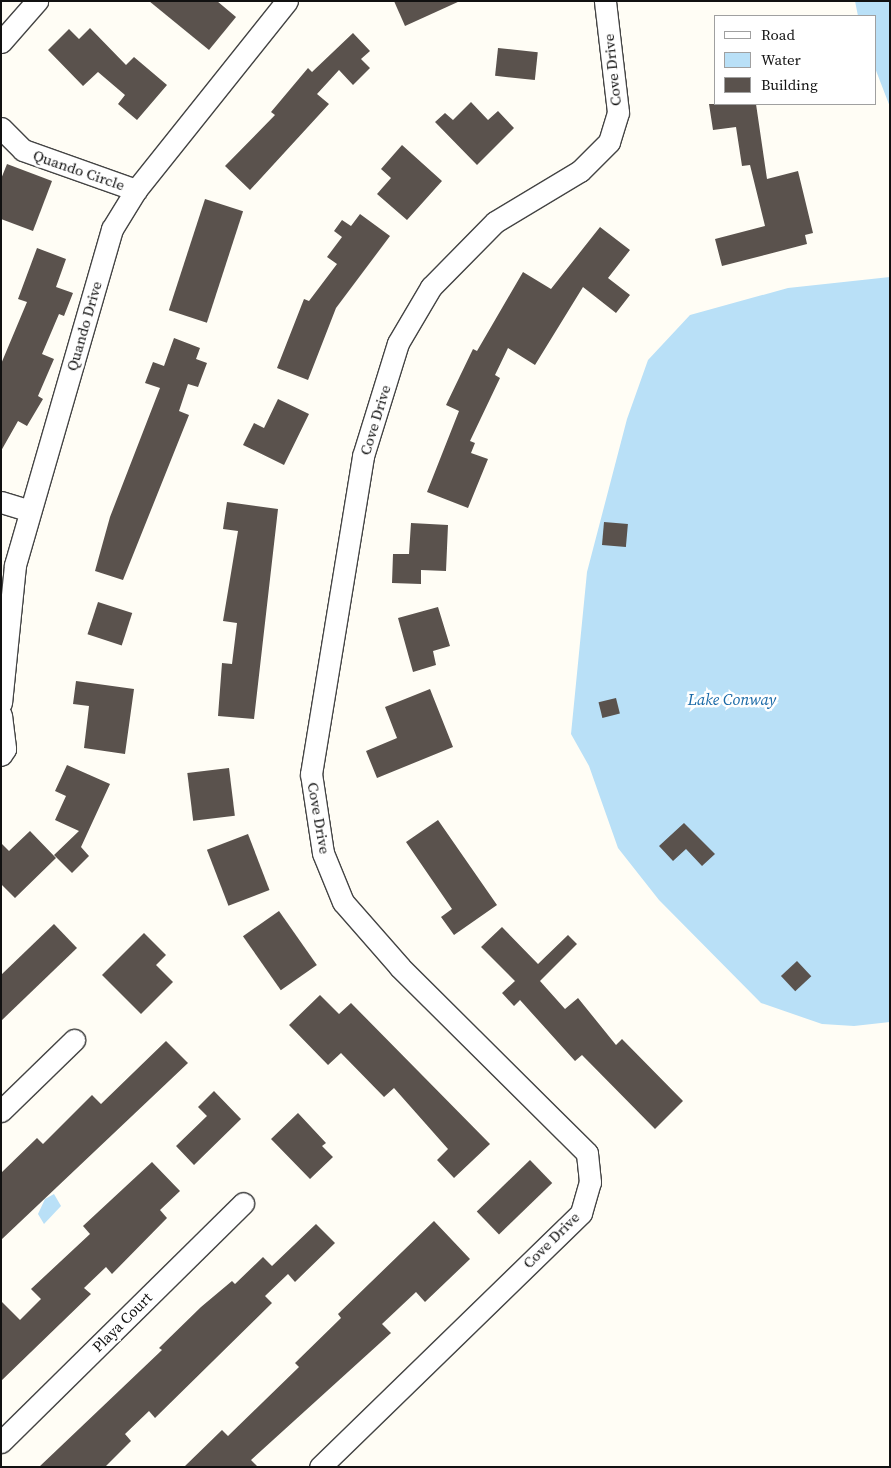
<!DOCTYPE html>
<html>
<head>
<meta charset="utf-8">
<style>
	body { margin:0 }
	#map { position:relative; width:891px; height:1468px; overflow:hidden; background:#fffdf5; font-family:"Source Serif 4",serif }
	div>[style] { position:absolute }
	.water>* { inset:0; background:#b9e0f7 }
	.building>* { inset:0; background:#5a524d; transform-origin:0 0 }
	.roads { filter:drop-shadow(1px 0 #444) drop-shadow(-1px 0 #444) drop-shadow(0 1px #444) drop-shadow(0 -1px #444) }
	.minor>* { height:21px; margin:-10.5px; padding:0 10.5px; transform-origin:10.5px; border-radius:10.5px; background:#fff }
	span { translate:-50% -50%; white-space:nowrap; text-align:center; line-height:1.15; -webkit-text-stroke:5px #fff; paint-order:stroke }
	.street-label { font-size:15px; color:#111 }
	.water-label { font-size:16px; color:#1768a6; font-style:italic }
	.frame { position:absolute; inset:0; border:2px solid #111; pointer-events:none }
	.legend { position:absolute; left:714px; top:15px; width:162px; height:90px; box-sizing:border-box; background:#fff; border:1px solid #a0a0a0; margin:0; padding:6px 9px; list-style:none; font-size:15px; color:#111 }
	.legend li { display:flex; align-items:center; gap:10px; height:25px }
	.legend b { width:25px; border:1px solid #a0a0a0 }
</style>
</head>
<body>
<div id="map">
	<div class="water">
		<div style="clip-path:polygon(855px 1px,890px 1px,890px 107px,875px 68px,875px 16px,858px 16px)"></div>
		<div style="clip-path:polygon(890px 277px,890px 1022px,854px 1026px,822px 1024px,761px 1003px,659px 900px,618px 848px,589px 766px,571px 734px,587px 572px,627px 419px,648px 360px,690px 315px,788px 288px)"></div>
		<div style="clip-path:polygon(54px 1194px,61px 1206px,44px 1224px,38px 1214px,45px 1199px)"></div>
	</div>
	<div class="building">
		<div style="clip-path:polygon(149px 1px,217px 1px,236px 17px,209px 50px)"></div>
		<div style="clip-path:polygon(394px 1px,460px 1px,405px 26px)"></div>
		<div style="clip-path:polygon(90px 28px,126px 65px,134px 57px,167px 85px,137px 120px,118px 104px,125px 95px,98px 72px,83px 86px,48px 50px,69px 29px,79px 39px)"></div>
		<div style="clip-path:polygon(353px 33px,370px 51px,361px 59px,370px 68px,353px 85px,339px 70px,317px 94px,329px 104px,250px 190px,225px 166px,275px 115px,271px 112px,308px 68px,312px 72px)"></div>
		<div style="left:498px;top:48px;width:40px;height:28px;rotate:6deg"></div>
		<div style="clip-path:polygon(471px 102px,488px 120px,498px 111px,514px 128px,477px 165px,435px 122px,445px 113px,453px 120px)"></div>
		<div style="clip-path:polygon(709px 104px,756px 104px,767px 179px,798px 171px,813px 233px,805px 235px,807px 244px,722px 266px,715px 239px,765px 226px,750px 165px,742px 166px,736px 127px,713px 130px)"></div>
		<div style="clip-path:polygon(402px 145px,442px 181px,407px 220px,377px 194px,391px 178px,381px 169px)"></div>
		<div style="clip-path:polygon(7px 164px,52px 181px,33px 231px,1px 219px,1px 179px)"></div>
		<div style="left:205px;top:199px;width:40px;height:117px;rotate:18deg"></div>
		<div style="clip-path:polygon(360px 214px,390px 236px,336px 308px,308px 380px,277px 368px,304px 299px,309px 301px,337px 264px,327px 257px,342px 237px,334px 231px,342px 220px,351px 226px)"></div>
		<div style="clip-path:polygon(600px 227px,630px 250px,608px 278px,630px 295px,616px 313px,583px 287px,535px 365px,508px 348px,495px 375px,500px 378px,470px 441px,475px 443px,471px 453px,488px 459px,468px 508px,427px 492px,459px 411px,446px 405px,473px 349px,477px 351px,523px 272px,551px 289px)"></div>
		<div style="clip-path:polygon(37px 248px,66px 259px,56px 287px,73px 293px,64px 316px,59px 314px,42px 354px,54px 359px,38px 396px,43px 399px,27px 426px,18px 421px,1px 451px,1px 364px,27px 302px,18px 299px)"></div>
		<div style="clip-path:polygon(174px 338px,200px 348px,196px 359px,207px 363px,198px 387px,188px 384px,179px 411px,189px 415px,123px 580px,95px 571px,110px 517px,160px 388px,145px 383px,153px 362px,164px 366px)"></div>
		<div style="clip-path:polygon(278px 399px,309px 414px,284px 465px,243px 445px,254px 423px,264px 428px)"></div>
		<div style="clip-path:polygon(227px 502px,278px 509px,254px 719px,218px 716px,222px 663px,232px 664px,237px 623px,223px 621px,238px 531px,223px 529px)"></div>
		<div style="left:604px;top:522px;width:24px;height:23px;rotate:5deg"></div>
		<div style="clip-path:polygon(411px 523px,448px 525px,446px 571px,421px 570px,421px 584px,392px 583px,393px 554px,409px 554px)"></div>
		<div style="left:98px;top:602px;width:36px;height:34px;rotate:18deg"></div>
		<div style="clip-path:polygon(438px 607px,450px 646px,433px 651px,436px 665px,413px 672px,398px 618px)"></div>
		<div style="clip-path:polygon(76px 681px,134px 689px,125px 754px,84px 748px,89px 706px,73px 704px)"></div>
		<div style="clip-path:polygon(430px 689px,453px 747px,377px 778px,366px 751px,397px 738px,385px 707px)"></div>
		<div style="left:616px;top:698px;width:16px;height:18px;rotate:76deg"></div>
		<div style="clip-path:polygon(67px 765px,110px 784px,81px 847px,89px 856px,72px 873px,54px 855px,79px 831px,55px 820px,66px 796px,55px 791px)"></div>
		<div style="left:229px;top:768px;width:48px;height:42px;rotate:83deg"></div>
		<div style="clip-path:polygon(438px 820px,497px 905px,454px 935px,441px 917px,452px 909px,406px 842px)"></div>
		<div style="clip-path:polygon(684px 823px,715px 854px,702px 866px,686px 849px,673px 861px,659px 846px)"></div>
		<div style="clip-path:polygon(30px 831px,56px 858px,15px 898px,1px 884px,1px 843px,9px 851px)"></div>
		<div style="left:248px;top:834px;width:60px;height:44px;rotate:69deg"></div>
		<div style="left:279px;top:911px;width:66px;height:44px;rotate:55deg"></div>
		<div style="clip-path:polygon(54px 924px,77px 948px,1px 1021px,1px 975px)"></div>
		<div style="clip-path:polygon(502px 927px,538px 964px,568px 935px,577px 944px,540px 981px,565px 1009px,578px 998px,616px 1045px,622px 1039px,683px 1101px,655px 1129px,582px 1055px,575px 1061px,520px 1000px,514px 1006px,502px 993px,515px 981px,481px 947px)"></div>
		<div style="clip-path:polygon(144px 933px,166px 955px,156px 965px,173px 982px,141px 1014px,102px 975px)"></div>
		<div style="left:797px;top:961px;width:21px;height:22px;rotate:47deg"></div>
		<div style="clip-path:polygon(320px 995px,339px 1014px,351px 1003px,490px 1144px,454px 1178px,437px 1160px,448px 1149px,394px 1088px,384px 1097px,341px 1053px,328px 1065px,289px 1025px)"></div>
		<div style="clip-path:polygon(166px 1041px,188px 1063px,1px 1240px,1px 1173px,37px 1138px,43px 1144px,92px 1095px,101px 1104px)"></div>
		<div style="clip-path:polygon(214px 1091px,241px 1119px,194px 1165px,176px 1146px,207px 1116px,198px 1107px)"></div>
		<div style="clip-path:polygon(298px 1113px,326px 1143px,322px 1146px,333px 1157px,310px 1179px,271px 1139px)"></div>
		<div style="left:530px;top:1160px;width:32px;height:74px;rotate:46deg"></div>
		<div style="clip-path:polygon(152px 1162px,180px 1191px,160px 1210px,167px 1218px,112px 1274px,106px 1267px,84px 1288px,91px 1294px,1px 1381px,1px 1301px,20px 1320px,41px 1299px,31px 1289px,90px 1234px,83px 1226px)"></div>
		<div style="clip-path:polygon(434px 1221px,470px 1259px,425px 1302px,416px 1292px,382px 1324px,391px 1333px,251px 1460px,258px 1467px,184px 1467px,222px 1430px,228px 1436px,299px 1367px,295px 1363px,341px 1318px,338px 1314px)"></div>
		<div style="clip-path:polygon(316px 1224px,335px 1243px,295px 1282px,288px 1274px,265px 1296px,272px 1303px,155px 1418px,149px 1411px,125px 1434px,131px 1441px,105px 1467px,39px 1467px,162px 1350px,159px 1348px,201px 1307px,232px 1281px,235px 1284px,263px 1257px,272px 1266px)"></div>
	</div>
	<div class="roads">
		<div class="minor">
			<div style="left:1px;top:42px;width:55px;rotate:-48.7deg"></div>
			<div style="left:1px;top:128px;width:31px;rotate:45deg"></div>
			<div style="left:23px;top:150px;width:120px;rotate:19.5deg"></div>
			<div style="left:1px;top:502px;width:30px;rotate:17deg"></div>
			<div style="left:1px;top:703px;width:139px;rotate:-84.2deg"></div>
			<div style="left:15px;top:565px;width:350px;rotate:-73.9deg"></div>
			<div style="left:112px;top:229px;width:46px;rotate:-58.4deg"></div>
			<div style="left:136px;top:190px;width:242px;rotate:-51.4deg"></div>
			<div style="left:1px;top:715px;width:34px;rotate:83deg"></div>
			<div style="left:5px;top:749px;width:7px;rotate:124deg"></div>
			<div style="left:1px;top:1111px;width:102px;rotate:-44.2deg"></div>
			<div style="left:1px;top:1442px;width:340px;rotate:-44.6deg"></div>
			<div style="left:320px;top:1467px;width:364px;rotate:-44.2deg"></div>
			<div style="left:581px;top:1213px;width:32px;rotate:-74deg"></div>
			<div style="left:590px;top:1182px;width:29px;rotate:-96deg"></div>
			<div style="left:587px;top:1153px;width:264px;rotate:-135.2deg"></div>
			<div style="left:400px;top:967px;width:86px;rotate:-131.2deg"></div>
			<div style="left:343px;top:902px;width:53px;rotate:-112.2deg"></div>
			<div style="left:323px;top:853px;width:80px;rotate:-98.6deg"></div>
			<div style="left:311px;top:774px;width:322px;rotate:-80.7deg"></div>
			<div style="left:363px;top:456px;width:118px;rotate:-72.8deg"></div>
			<div style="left:398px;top:343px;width:65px;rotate:-59.5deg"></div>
			<div style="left:431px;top:287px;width:91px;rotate:-45.4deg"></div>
			<div style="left:495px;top:222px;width:99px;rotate:-31deg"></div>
			<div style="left:580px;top:171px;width:41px;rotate:-45deg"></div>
			<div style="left:609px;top:142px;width:31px;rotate:-73deg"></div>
			<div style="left:618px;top:112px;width:112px;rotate:-96.7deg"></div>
		</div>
	</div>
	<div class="street-label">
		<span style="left:612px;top:70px;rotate:-96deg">Cove Drive</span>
		<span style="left:79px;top:170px;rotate:19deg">Quando Circle</span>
		<span style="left:84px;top:326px;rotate:-74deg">Quando Drive</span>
		<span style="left:375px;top:420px;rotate:-73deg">Cove Drive</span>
		<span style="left:319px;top:818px;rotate:80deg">Cove Drive</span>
		<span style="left:551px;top:1240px;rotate:-45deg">Cove Drive</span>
		<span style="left:122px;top:1322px;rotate:-45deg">Playa Court</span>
	</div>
	<div class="water-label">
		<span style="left:732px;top:699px">Lake Conway</span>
	</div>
	<div class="frame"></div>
	<ul class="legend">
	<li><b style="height:6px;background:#fff"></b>Road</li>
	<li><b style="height:14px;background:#b9e0f7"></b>Water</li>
	<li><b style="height:14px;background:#5a524d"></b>Building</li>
	</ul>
</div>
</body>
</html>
